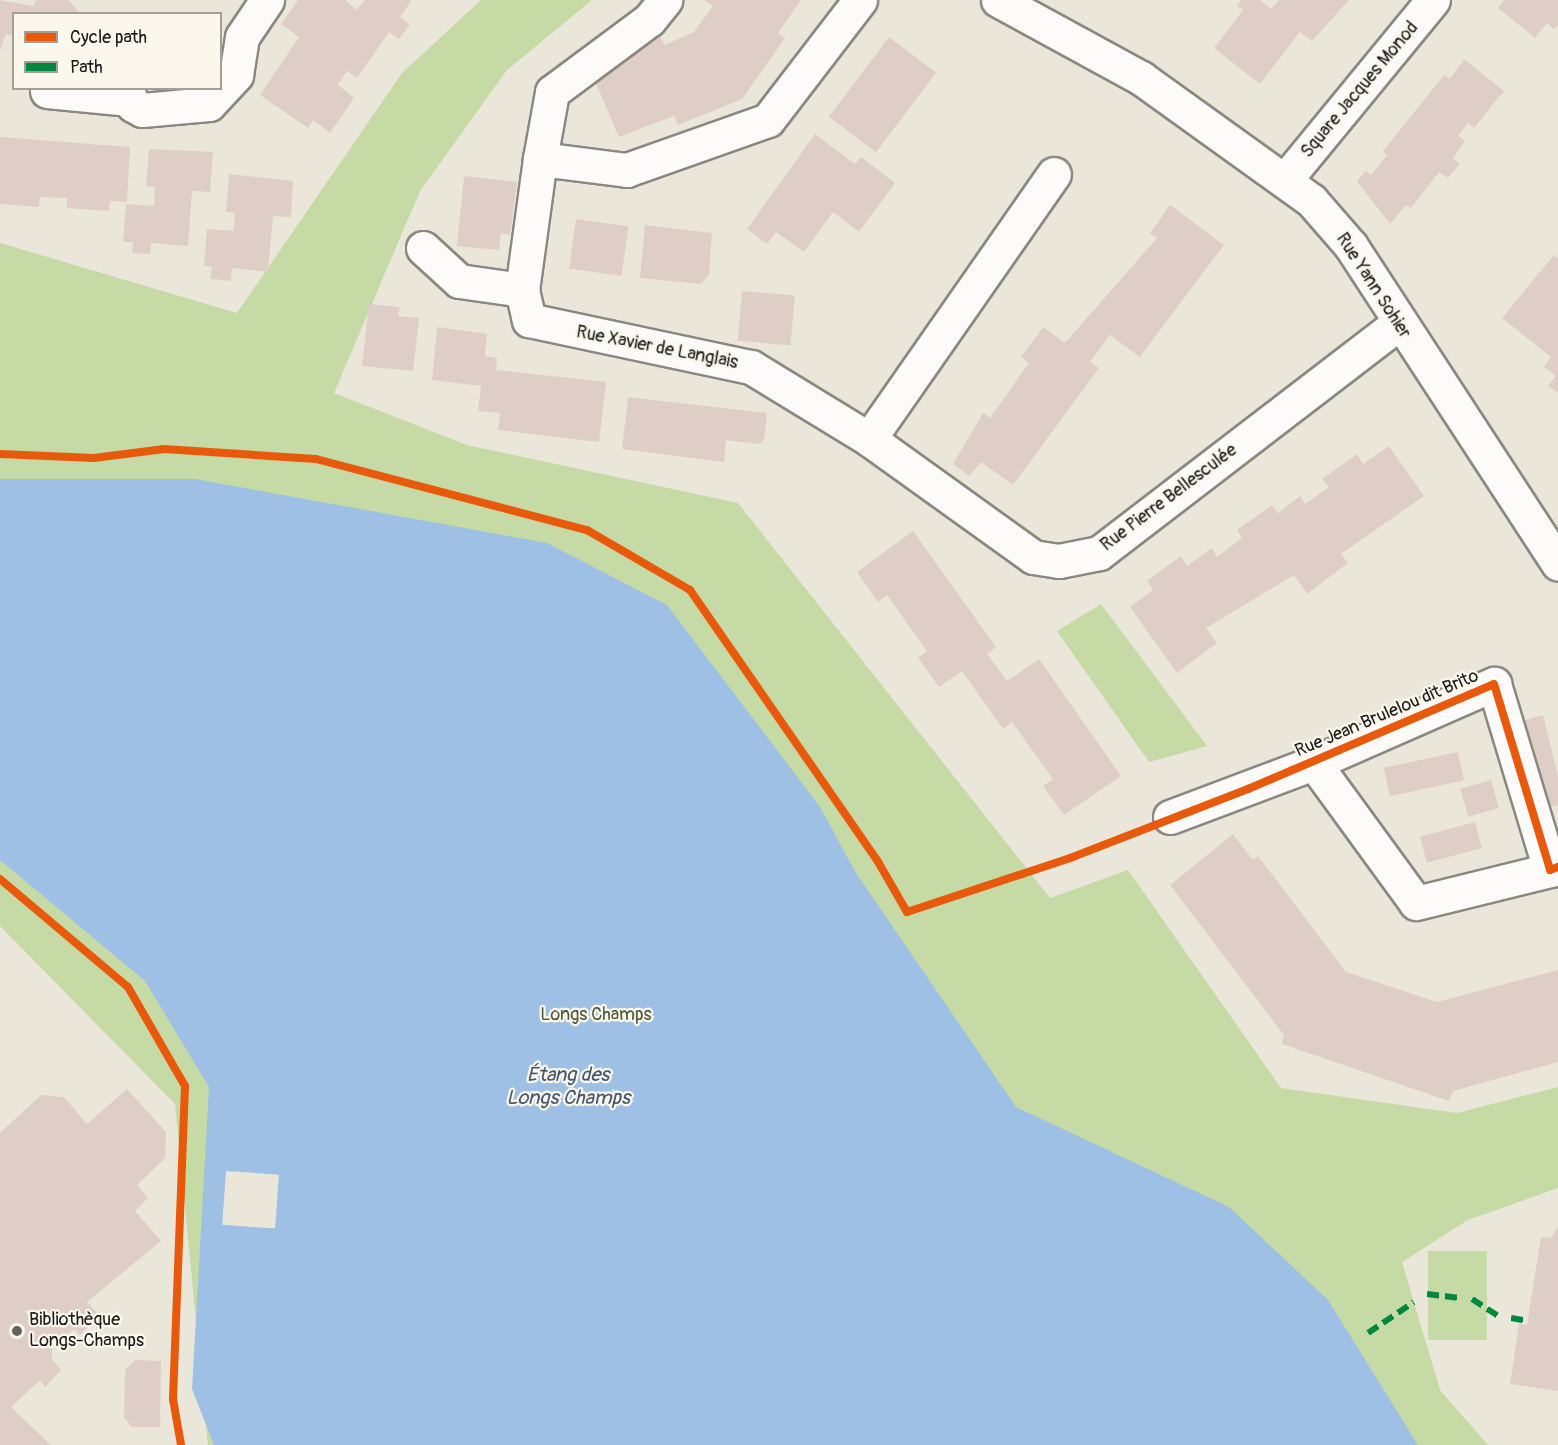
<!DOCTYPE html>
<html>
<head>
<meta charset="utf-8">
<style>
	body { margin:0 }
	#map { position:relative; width:1558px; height:1445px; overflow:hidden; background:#eae7da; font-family:Pangolin,sans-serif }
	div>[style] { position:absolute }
	.green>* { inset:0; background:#c6daa5; transform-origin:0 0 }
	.water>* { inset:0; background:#9ec0e5 }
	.pier>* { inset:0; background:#eae7da; transform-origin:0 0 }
	.building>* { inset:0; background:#dfcec7; transform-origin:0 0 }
	.roads { filter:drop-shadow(2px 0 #898881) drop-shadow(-2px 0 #898881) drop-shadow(0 2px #898881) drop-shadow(0 -2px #898881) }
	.minor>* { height:33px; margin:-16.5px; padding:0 16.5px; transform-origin:16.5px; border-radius:16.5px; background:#fcfbf9 }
	.quiet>* { height:6px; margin-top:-3px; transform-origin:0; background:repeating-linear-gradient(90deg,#00873e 0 12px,transparent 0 18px) }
	.cycleway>* { height:8px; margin:-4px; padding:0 4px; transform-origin:4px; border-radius:4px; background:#e8590c }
	.dots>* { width:16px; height:16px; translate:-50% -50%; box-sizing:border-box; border:3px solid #fbf7ec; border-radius:50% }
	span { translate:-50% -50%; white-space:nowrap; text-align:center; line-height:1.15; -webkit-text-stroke:4.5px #fbf7ec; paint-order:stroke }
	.street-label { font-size:18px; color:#1c1c1c }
	.park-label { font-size:18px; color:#4d5b3d }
	.poi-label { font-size:18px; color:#1c1c1c }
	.left { translate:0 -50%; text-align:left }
	.water-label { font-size:20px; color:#43576e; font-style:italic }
	.legend { position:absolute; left:12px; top:12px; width:210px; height:78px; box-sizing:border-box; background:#fbf7ec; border:2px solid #a29f99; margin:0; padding:8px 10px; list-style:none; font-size:18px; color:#1c1c1c }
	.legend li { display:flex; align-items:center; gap:12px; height:30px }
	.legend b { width:30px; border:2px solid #a29f99 }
</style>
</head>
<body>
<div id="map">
	<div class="green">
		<div style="clip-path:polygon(481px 0,592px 0,507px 70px,420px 191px,334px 393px,467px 445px,738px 503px,1050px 898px,1128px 870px,1281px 1088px,1457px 1113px,1558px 1087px,1558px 1188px,1468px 1220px,1402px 1262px,1440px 1390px,1488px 1445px,208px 1445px,175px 1104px,0 926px,0 243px,237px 313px,402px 73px)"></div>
		<div style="clip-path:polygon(1101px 604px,1207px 746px,1149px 762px,1057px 631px)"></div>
		<div style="left:1428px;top:1251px;width:59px;height:89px"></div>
	</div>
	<div class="water">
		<div style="clip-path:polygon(0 479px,195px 479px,547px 543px,667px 605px,820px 807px,856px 873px,1016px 1107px,1229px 1207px,1328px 1300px,1418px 1445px,214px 1445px,192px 1389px,209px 1087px,145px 981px,0 860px)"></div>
	</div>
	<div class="pier">
		<div style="left:226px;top:1171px;width:53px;height:54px;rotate:4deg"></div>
	</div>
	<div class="building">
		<div style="clip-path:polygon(0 0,34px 6px,36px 0,68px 0,80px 13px,14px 14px,14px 36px,6px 34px,0 50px)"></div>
		<div style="clip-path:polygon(298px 0,345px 0,357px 10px,365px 0,412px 0,400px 17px,410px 24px,399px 39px,389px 32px,357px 78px,347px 71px,338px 85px,354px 98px,330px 133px,313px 120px,308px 128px,260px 95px,299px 37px,281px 24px)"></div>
		<div style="clip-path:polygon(704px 0,801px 0,778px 33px,785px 38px,742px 99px,678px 125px,674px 116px,619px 137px,589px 67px,660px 37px,665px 45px,694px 32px,713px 6px)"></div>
		<div style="clip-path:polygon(1241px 0,1260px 0,1271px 9px,1279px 0,1349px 0,1312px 41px,1300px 32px,1260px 84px,1214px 48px,1243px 10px,1237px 6px)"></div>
		<div style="clip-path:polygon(1504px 0,1558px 0,1558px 25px,1554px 29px,1547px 23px,1535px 38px,1498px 8px)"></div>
		<div style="left:889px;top:37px;width:59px;height:100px;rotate:37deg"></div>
		<div style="clip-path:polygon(1464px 59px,1504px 91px,1474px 128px,1468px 123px,1458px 136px,1465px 141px,1453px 158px,1460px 164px,1448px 178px,1439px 172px,1411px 208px,1406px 205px,1390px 224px,1357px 181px,1366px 171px,1371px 175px,1387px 155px,1383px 151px,1444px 75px,1450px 79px)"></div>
		<div style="clip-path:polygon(815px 134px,855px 164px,861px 157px,895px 183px,859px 232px,833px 212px,804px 252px,776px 232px,767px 244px,747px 229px)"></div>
		<div style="clip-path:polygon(0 137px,130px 147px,127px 202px,110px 201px,109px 211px,67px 208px,67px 198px,40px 197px,39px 207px,0 204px)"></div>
		<div style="clip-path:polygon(149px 149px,213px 152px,210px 192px,192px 191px,188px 246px,151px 243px,150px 254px,132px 253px,133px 242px,123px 242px,126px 204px,154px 206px,155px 187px,146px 186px)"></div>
		<div style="clip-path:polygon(229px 174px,293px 181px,291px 217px,273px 216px,268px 272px,232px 268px,231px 281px,210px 279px,212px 267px,204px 266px,207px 229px,234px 231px,235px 213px,226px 212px)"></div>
		<div style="clip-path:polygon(464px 176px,517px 182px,510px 235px,501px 233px,499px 250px,457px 246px)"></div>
		<div style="clip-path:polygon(1170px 205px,1224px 245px,1140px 357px,1110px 335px,1090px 362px,1099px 368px,1013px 485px,981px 462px,969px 476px,953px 464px,983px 413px,990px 418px,1029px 363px,1021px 357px,1043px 327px,1065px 343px,1157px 238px,1150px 233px)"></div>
		<div style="left:576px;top:219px;width:53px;height:50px;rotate:8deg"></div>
		<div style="clip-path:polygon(645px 225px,712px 233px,709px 275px,701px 284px,640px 278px)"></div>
		<div style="clip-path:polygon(1554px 255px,1558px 258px,1558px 393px,1548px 386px,1556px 376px,1544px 367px,1551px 357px,1502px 318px)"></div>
		<div style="left:742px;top:291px;width:53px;height:50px;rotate:5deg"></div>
		<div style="clip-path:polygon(369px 304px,400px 307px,398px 316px,419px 318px,413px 371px,362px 366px)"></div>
		<div style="clip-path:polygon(437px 327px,487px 334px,485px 356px,497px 358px,496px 370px,606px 382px,599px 442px,498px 430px,500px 413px,478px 411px,481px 386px,432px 380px)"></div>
		<div style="clip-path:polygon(628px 397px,767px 413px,764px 439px,760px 444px,726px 440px,724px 462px,622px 449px)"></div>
		<div style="clip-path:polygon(1389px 446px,1424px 496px,1341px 554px,1348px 563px,1307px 594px,1294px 575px,1206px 628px,1217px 643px,1177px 673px,1130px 607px,1153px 590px,1147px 581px,1181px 556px,1187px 566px,1212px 548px,1217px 557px,1242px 538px,1237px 530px,1272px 505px,1278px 513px,1300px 496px,1305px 504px,1329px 487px,1322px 479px,1357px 454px,1363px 464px)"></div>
		<div style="clip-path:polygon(913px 531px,996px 647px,987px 654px,1007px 681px,1039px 659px,1121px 776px,1064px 815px,1043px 786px,1053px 779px,1012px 722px,1003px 729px,962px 671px,939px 687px,918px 658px,927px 651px,887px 595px,878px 602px,857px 572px)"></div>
		<div style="clip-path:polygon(1543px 715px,1558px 776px,1558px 805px,1535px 811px,1512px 724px)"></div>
		<div style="left:1458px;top:752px;width:29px;height:76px;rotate:78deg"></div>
		<div style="left:1491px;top:780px;width:29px;height:32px;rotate:74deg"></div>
		<div style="left:1475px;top:822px;width:27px;height:57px;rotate:75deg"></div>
		<div style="clip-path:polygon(1233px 834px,1253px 860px,1258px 856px,1346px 972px,1437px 1002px,1558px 970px,1558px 1062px,1453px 1091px,1449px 1101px,1282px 1044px,1284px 1035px,1170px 885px)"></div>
		<div style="clip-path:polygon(127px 1089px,166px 1132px,165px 1158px,137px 1185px,148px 1198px,135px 1211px,161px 1241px,87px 1302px,100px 1316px,80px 1335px,74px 1329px,62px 1340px,52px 1341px,52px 1359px,61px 1370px,45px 1387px,40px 1380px,11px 1407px,51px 1445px,0 1445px,0 1133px,41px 1095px,64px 1097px,87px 1124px)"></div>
		<div style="clip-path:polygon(1558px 1226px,1558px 1391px,1510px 1384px,1519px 1324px,1527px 1325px,1541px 1237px,1551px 1238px)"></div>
		<div style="clip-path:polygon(135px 1360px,161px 1361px,160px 1427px,132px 1427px,124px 1418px,125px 1370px)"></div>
	</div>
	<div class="roads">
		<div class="minor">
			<div style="left:860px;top:0;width:151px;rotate:127.5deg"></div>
			<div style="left:768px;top:120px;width:150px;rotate:160.5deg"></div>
			<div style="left:627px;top:170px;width:88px;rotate:-172.8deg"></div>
			<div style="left:540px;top:159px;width:132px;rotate:97.8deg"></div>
			<div style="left:522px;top:290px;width:31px;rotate:77deg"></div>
			<div style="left:529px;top:320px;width:227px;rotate:12deg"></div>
			<div style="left:751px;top:367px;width:138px;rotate:31.4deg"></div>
			<div style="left:869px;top:439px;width:202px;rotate:35.7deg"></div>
			<div style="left:1033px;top:557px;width:26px;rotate:9deg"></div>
			<div style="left:1059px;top:561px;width:41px;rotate:-11.3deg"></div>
			<div style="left:1099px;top:553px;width:376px;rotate:-37.5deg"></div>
			<div style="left:998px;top:0;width:163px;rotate:28.6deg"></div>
			<div style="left:1141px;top:78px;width:209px;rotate:35.7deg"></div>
			<div style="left:1311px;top:200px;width:61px;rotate:49deg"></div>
			<div style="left:1351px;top:246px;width:379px;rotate:56.9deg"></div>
			<div style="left:126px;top:88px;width:18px;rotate:68deg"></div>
			<div style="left:133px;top:105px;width:10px;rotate:29deg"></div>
			<div style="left:142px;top:110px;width:67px;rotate:-5.1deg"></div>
			<div style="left:209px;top:104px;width:40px;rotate:-47deg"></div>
			<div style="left:236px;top:75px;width:38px;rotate:-81deg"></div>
			<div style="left:242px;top:37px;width:45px;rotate:-56deg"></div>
			<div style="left:47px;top:91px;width:83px;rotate:5.5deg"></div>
			<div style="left:540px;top:159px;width:68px;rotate:-79.8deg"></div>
			<div style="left:552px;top:92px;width:121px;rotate:-36.6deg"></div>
			<div style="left:649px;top:20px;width:26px;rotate:-51deg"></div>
			<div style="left:1285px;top:180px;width:233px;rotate:-50.6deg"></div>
			<div style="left:423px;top:248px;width:49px;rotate:42.5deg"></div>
			<div style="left:459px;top:281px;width:64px;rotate:8.1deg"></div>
			<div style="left:869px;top:439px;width:323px;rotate:-55.1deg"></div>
			<div style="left:1314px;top:763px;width:173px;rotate:53.9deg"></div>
			<div style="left:1416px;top:903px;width:138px;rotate:-13.8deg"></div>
			<div style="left:1170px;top:817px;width:154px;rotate:-20.6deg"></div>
			<div style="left:1314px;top:763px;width:197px;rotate:-23.7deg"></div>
			<div style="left:1494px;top:684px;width:194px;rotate:73.2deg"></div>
			<div style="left:1550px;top:870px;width:9px;rotate:-21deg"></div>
		</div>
	</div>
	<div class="quiet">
		<div style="left:1427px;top:1294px;width:33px;rotate:7deg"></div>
		<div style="left:1472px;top:1299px;width:35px;rotate:33deg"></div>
		<div style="left:1511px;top:1318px;width:17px;rotate:10deg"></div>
		<div style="left:1368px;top:1333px;width:55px;rotate:-34deg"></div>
	</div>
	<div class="cycleway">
		<div style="left:0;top:454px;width:94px;rotate:2.4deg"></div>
		<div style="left:94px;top:458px;width:71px;rotate:-7.3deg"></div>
		<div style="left:164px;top:449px;width:152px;rotate:3.8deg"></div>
		<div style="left:316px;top:459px;width:280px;rotate:14.7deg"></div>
		<div style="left:587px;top:530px;width:119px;rotate:30.2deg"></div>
		<div style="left:690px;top:590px;width:328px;rotate:55.3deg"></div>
		<div style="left:877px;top:860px;width:60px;rotate:60deg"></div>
		<div style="left:907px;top:912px;width:172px;rotate:-18.3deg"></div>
		<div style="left:1070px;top:858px;width:191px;rotate:-21.2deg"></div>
		<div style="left:1248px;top:789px;width:267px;rotate:-23.1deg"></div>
		<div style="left:1494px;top:684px;width:194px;rotate:73.2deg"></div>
		<div style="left:1550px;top:870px;width:9px;rotate:-21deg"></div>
		<div style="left:0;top:879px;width:167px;rotate:40.2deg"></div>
		<div style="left:128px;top:987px;width:114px;rotate:60.1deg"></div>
		<div style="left:185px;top:1086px;width:313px;rotate:92.2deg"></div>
		<div style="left:173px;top:1399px;width:47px;rotate:80.1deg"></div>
	</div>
	<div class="dots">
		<div style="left:17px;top:1331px;background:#64635e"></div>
	</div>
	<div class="street-label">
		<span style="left:1360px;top:90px;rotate:-50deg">Square Jacques Monod</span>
		<span style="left:1373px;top:286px;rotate:57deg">Rue Yann Sohier</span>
		<span style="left:657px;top:348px;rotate:11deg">Rue Xavier de Langlais</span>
		<span style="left:1169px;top:498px;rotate:-37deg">Rue Pierre Bellesculée</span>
		<span style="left:1387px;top:714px;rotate:-23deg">Rue Jean Brulelou dit Brito</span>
	</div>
	<div class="park-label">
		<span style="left:596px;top:1015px">Longs Champs</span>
	</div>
	<div class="poi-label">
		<span class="left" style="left:29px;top:1331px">Bibliothèque<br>Longs-Champs</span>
	</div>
	<div class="water-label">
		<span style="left:568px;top:1086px">Étang des<br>Longs Champs</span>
	</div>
	<ul class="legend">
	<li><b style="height:8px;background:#e8590c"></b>Cycle path</li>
	<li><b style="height:8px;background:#00873e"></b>Path</li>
	</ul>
</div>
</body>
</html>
